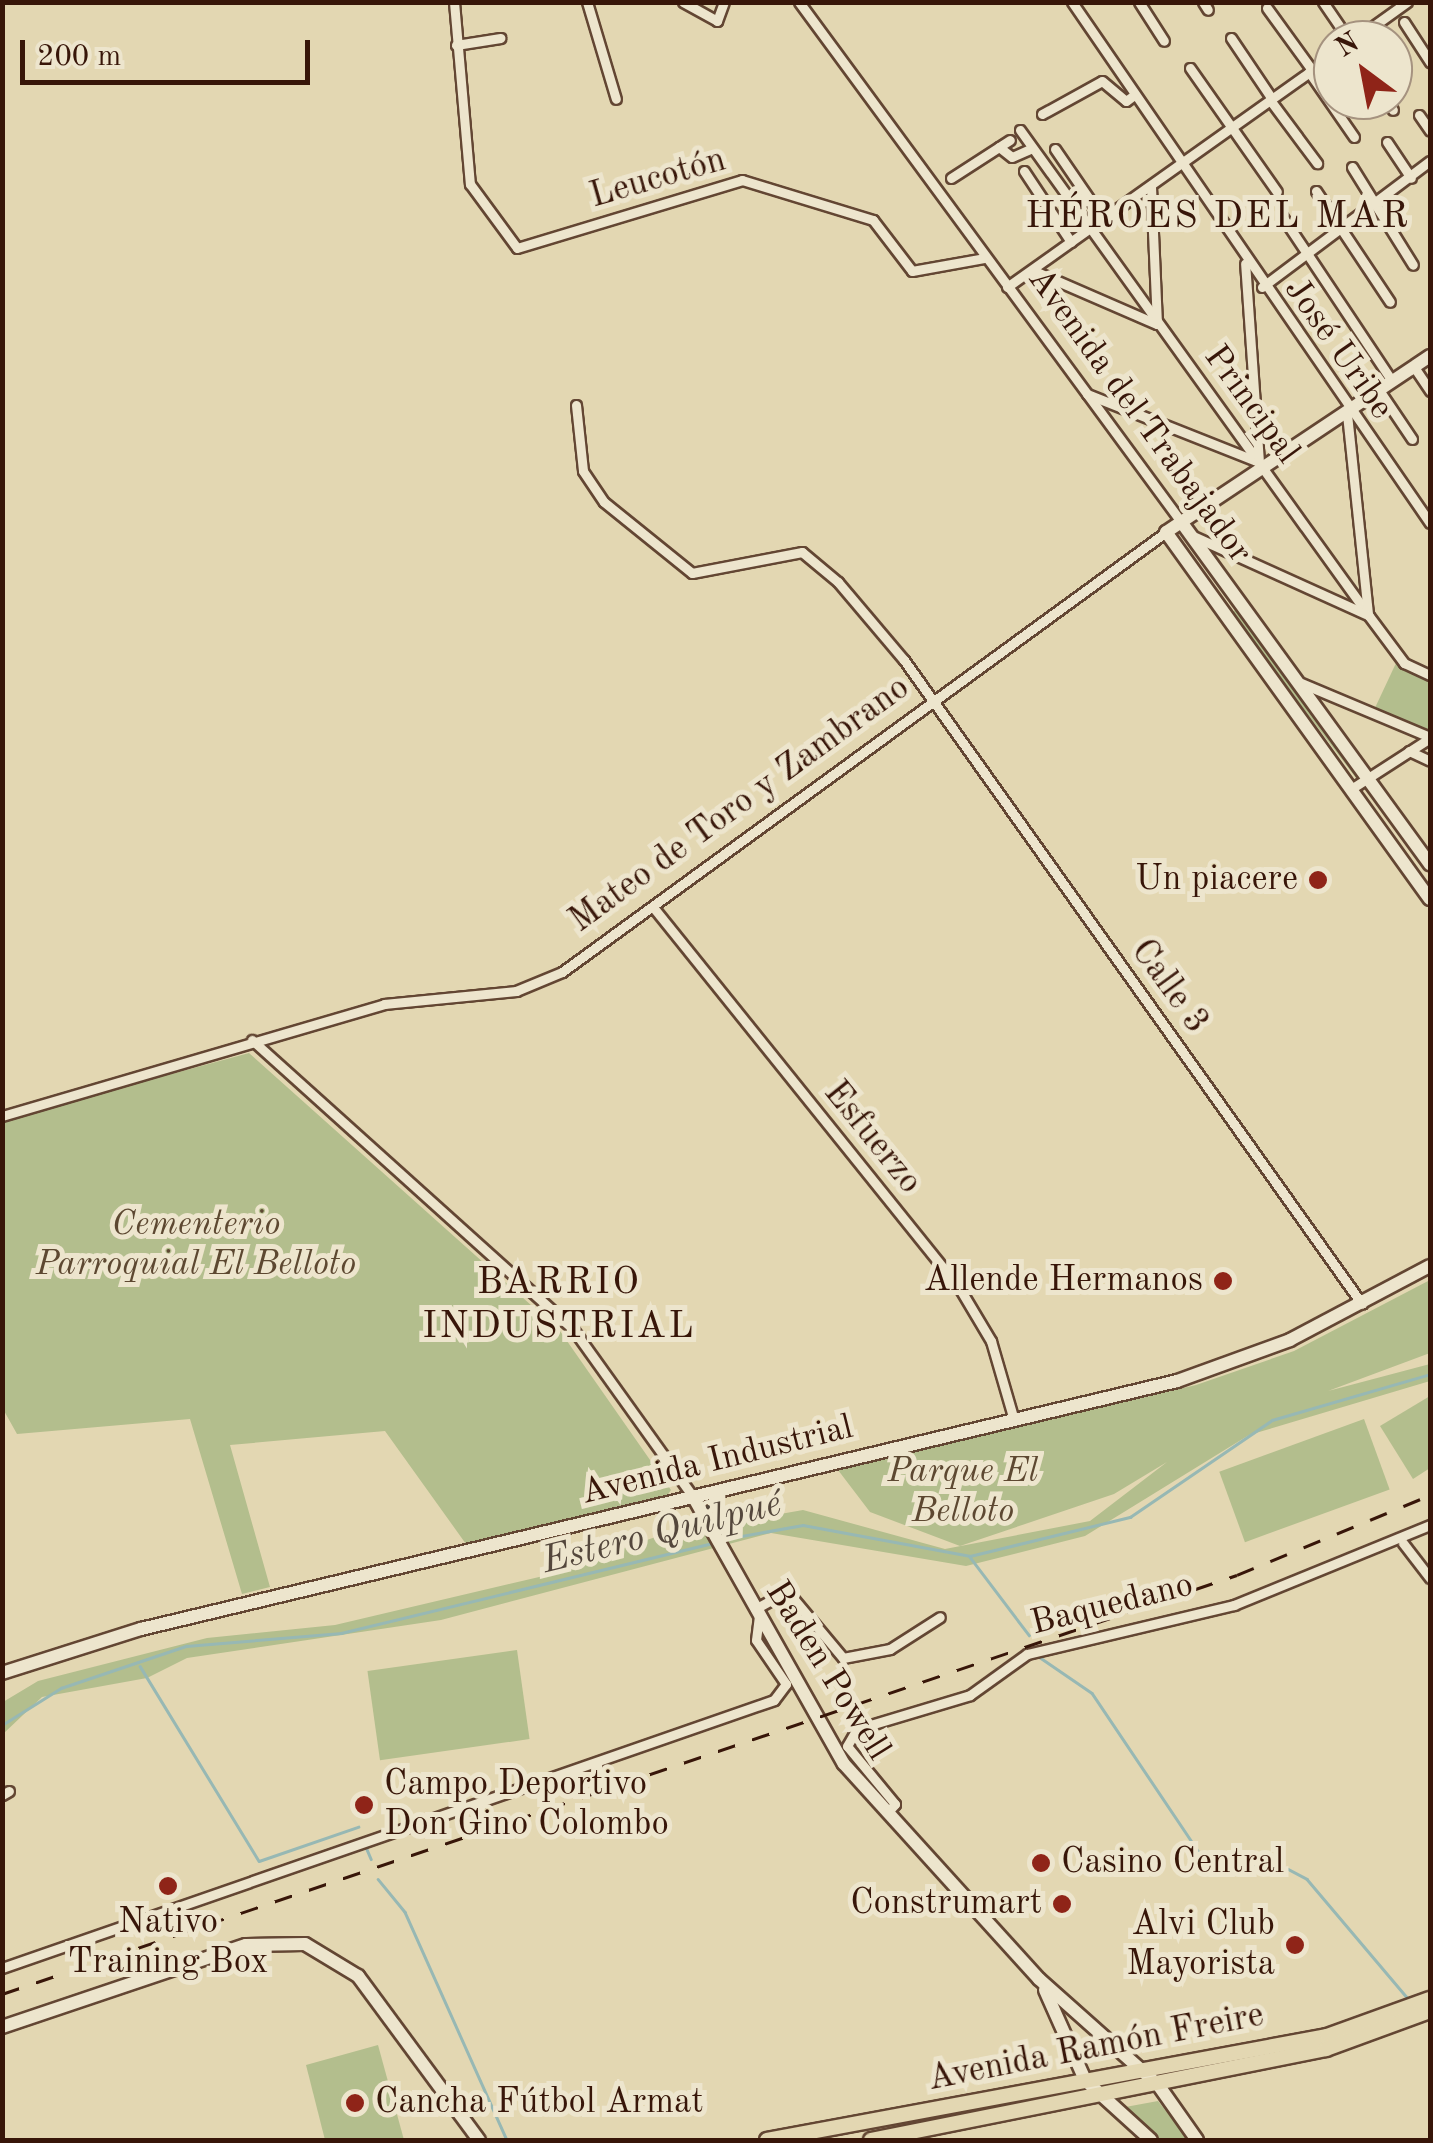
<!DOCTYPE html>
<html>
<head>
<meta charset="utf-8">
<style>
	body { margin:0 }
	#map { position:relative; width:1433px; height:2143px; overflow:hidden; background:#e3d7b2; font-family:"Old Standard TT",serif }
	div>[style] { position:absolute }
	.green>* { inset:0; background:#b3be8d; transform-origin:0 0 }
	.stream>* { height:2.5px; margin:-1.25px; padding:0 1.25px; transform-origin:1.25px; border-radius:1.25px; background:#97b8b4 }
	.roads { filter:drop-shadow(2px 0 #634633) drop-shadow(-2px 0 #634633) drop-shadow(0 2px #634633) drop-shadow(0 -2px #634633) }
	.street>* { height:9px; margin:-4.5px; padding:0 4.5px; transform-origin:4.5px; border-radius:4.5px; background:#ede5cd }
	.secondary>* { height:12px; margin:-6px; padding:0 6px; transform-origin:6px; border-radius:6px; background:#ede5cd }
	.primary>* { height:14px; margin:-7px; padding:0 7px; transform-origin:7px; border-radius:7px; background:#e3d7b2 }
	.rail>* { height:2.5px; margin-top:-1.25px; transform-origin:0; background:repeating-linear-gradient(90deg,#381609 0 18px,transparent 0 36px) }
	.dots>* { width:28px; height:28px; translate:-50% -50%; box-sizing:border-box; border:5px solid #ede5cd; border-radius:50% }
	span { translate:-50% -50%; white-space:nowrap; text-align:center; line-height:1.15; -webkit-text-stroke:10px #ede5cd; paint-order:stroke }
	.street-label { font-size:35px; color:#381609 }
	.poi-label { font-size:35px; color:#381609 }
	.right { translate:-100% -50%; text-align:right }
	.left { translate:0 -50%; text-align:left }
	.park-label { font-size:35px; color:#5d4831; font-style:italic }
	.neighbourhood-label { font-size:38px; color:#381609; letter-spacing:2.5px }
	.water-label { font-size:38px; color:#54473c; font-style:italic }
	.frame { position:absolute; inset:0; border:5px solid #381609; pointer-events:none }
	.north { position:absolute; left:1313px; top:20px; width:100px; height:100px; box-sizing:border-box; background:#ede5cd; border:2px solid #a5927f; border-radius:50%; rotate:328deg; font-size:28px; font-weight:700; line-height:40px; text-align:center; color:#381609 }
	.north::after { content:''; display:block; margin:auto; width:35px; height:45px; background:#8f2418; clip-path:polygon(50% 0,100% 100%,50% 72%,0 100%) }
	.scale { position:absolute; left:20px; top:40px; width:290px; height:45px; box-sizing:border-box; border:5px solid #381609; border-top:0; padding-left:12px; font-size:30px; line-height:35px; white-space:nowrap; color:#381609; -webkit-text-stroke:8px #ede5cd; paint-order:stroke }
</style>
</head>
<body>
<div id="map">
	<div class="green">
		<div style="clip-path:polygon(1238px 608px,1358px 772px,1356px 778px,1231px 613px)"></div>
		<div style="clip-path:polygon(1397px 661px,1430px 680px,1429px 732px,1374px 710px)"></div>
		<div style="clip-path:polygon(249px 1053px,560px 1331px,671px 1490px,666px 1497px,466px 1544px,385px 1431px,230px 1445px,270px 1587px,242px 1594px,190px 1419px,17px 1434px,3px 1409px,2px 1120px)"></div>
		<div style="clip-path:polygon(1430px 1280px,1430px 1353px,1328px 1391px,1430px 1364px,1430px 1381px,1249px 1435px,1085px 1536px,966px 1566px,771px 1533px,441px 1620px,187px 1658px,147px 1678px,42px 1697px,3px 1734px,3px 1702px,38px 1681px,207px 1638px,335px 1625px,552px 1574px,661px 1535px,803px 1510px,945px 1549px,1090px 1521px,1167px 1462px,1114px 1494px,960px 1546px,870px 1512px,838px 1470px,1196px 1385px,1294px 1351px)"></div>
		<div style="clip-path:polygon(1430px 1396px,1430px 1468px,1413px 1479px,1380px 1426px)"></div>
		<div style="left:1364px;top:1419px;width:75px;height:154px;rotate:70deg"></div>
		<div style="left:517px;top:1650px;width:90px;height:151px;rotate:82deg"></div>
		<div style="clip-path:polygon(378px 2045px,404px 2140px,325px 2140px,306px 2065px)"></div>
		<div style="clip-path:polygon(1158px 2101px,1177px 2125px,1187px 2140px,1160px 2140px,1120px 2108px)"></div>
	</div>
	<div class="stream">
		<div style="left:725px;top:1539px;width:79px;rotate:-10.2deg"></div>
		<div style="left:803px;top:1525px;width:170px;rotate:10.5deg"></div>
		<div style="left:970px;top:1556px;width:165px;rotate:-13.7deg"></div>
		<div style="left:1130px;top:1517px;width:172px;rotate:-34.3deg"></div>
		<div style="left:1272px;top:1420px;width:165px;rotate:-16.2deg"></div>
		<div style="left:970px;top:1557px;width:98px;rotate:52.9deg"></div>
		<div style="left:1038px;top:1656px;width:65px;rotate:34.4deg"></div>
		<div style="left:1092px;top:1693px;width:199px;rotate:56.1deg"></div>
		<div style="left:1203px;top:1858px;width:18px;rotate:29deg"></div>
		<div style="left:1219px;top:1867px;width:58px;rotate:-3.9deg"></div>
		<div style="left:1277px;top:1863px;width:34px;rotate:28deg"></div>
		<div style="left:1307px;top:1879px;width:160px;rotate:49.8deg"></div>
		<div style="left:140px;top:1666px;width:228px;rotate:58.6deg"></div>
		<div style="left:259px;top:1861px;width:105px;rotate:-19deg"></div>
		<div style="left:2px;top:1725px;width:70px;rotate:-32.1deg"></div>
		<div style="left:61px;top:1688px;width:132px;rotate:-18.6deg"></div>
		<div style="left:186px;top:1646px;width:156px;rotate:-4.8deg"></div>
		<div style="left:341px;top:1633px;width:383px;rotate:-13.6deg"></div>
		<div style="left:366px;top:1847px;width:13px;rotate:67deg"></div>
		<div style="left:378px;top:1879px;width:43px;rotate:50.7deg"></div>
		<div style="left:405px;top:1912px;width:250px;rotate:65.9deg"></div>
	</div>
	<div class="roads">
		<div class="street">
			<div style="left:454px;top:2px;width:183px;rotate:85deg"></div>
			<div style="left:470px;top:184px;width:79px;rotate:53.7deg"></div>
			<div style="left:517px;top:248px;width:235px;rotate:-16.8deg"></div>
			<div style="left:742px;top:180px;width:137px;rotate:17deg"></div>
			<div style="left:873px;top:220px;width:64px;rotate:52.6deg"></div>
			<div style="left:912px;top:271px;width:73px;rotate:-10.2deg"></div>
			<div style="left:587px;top:2px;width:101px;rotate:73.4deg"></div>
			<div style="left:683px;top:2px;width:39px;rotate:29deg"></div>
			<div style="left:717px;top:21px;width:20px;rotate:-70deg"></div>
			<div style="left:799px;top:2px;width:647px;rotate:53.68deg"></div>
			<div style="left:1072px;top:2px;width:632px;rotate:55.51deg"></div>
			<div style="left:1139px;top:2px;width:46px;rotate:57.3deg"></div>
			<div style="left:1203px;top:2px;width:9px;rotate:58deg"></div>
			<div style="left:1323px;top:2px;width:46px;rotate:55.6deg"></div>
			<div style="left:1267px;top:8px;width:77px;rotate:54deg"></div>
			<div style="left:1404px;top:22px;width:48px;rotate:57deg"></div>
			<div style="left:1231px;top:38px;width:73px;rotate:56.1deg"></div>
			<div style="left:1354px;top:40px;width:65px;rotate:-35.6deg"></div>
			<div style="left:456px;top:45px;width:45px;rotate:-9deg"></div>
			<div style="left:1190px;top:68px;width:151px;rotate:54.9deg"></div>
			<div style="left:1309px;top:72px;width:79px;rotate:55.3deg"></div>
			<div style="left:1270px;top:100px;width:79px;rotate:53.3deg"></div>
			<div style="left:1386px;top:100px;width:12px;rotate:55deg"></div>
			<div style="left:1042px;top:114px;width:68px;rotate:-28.8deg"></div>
			<div style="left:1102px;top:81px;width:31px;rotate:40deg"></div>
			<div style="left:1126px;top:101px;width:9px;rotate:-36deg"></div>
			<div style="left:1419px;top:115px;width:19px;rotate:55deg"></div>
			<div style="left:1020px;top:130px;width:598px;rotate:54.32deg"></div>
			<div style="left:1369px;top:616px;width:59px;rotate:53.3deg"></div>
			<div style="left:1404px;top:663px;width:29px;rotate:25deg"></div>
			<div style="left:1387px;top:142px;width:43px;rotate:56.3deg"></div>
			<div style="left:999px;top:147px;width:16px;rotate:38deg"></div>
			<div style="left:1012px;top:157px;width:22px;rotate:-24deg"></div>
			<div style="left:1055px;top:149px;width:85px;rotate:55.6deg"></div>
			<div style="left:1352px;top:167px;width:115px;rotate:58.1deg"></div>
			<div style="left:1024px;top:171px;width:85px;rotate:56.5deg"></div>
			<div style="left:951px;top:178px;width:70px;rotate:-32.8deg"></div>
			<div style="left:1316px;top:191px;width:133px;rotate:56.3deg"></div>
			<div style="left:1282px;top:216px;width:198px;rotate:56.3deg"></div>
			<div style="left:1032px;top:270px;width:136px;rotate:23.4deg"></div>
			<div style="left:1157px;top:324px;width:139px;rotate:-92.5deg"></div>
			<div style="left:1007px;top:287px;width:400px;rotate:-35.4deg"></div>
			<div style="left:1262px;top:287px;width:210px;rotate:-36.9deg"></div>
			<div style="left:1414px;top:367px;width:29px;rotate:56deg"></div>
			<div style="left:1379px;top:390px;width:59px;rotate:56deg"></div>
			<div style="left:1087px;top:394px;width:185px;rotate:21.6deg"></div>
			<div style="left:1259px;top:462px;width:199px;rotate:-94deg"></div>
			<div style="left:576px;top:405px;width:66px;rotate:83.9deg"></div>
			<div style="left:583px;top:471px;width:37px;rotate:56deg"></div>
			<div style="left:604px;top:502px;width:113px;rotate:38.9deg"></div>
			<div style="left:692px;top:573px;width:112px;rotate:-10.8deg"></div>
			<div style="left:802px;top:552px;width:47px;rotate:39.8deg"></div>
			<div style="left:838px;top:582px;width:102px;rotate:49.8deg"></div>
			<div style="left:904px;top:660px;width:790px;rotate:54.58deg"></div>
			<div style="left:1347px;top:414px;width:200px;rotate:84deg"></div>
			<div style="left:1193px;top:536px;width:190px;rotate:24.3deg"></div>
			<div style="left:1301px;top:683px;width:140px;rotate:22.7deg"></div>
			<div style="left:1409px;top:751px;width:23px;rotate:25deg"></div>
			<div style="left:1351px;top:789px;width:94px;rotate:-32.8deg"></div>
			<div style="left:653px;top:907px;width:490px;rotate:51.2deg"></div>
			<div style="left:960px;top:1289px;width:61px;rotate:59.2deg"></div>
			<div style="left:991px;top:1341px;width:82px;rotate:73.8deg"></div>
			<div style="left:252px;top:1040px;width:432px;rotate:42deg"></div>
			<div style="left:573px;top:1329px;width:208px;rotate:54.4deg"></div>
			<div style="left:2px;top:1116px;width:398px;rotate:-16.3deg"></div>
			<div style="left:384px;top:1004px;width:133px;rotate:-5.6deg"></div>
			<div style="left:516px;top:991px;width:50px;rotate:-22.4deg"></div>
			<div style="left:562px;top:972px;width:747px;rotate:-36.07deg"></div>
			<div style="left:1403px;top:1543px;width:44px;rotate:52.4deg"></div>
			<div style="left:755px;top:1609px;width:37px;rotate:-29deg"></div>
			<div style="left:787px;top:1591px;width:87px;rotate:50.1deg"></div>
			<div style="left:843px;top:1658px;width:48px;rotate:-10.8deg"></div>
			<div style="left:890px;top:1649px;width:59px;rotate:-32.6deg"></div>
			<div style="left:2px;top:1795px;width:8px;rotate:-30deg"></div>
			<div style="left:887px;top:1813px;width:12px;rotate:-48deg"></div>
			<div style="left:895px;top:1804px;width:75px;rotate:-129.6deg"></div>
			<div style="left:847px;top:1746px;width:20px;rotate:-60deg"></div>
			<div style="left:857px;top:1729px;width:118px;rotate:-16.7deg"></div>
			<div style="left:970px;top:1695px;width:70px;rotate:-35.7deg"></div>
			<div style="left:1027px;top:1654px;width:213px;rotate:-13.3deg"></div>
			<div style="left:1234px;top:1605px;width:212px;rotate:-22.2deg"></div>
			<div style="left:2px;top:1968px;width:817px;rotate:-19.14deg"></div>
			<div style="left:774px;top:1700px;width:20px;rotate:-53deg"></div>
			<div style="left:786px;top:1684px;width:53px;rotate:-124.3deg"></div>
			<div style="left:756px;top:1640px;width:25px;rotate:-83deg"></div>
		</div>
		<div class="secondary">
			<div style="left:1430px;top:356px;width:317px;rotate:146.3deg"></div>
			<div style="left:1166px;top:532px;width:452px;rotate:54.3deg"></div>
			<div style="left:1182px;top:523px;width:422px;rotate:54deg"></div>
			<div style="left:694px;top:1498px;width:305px;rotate:60.6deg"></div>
			<div style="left:844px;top:1764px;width:290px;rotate:47.8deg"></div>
			<div style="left:1039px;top:1979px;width:161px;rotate:41.7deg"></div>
			<div style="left:1159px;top:2086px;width:66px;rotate:54.9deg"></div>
			<div style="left:2px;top:1673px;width:146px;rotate:-17.6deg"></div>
			<div style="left:141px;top:1629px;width:1065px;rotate:-13.46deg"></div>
			<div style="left:1177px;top:1381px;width:120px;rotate:-19.9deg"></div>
			<div style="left:1290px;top:1340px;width:158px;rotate:-27.9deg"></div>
			<div style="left:1045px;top:1990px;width:98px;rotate:66deg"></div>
			<div style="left:1085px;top:2080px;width:89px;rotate:42.3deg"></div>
			<div style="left:2px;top:2027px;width:257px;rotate:-18.6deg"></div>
			<div style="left:246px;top:1945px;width:59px;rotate:-1deg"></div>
			<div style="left:305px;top:1944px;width:62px;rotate:31.1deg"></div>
			<div style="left:358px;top:1976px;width:204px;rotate:53.6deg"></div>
		</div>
		<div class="primary">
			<div style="left:767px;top:2140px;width:570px;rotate:-10.52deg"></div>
			<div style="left:1327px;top:2036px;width:109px;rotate:-19.8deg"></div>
			<div style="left:871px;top:2140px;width:464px;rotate:-11.3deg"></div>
			<div style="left:1326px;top:2049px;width:111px;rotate:-20.1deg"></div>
		</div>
	</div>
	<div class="rail">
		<div style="left:2px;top:1994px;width:1304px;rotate:-18.74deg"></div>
		<div style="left:1237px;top:1575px;width:209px;rotate:-22.5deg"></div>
	</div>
	<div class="dots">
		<div style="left:1318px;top:880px;background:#8f2418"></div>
		<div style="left:1223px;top:1281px;background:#8f2418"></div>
		<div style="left:364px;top:1805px;background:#8f2418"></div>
		<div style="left:1041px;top:1863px;background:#8f2418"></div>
		<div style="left:168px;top:1886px;background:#8f2418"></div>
		<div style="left:1062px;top:1904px;background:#8f2418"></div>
		<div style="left:1295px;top:1945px;background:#8f2418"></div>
		<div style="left:355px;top:2103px;background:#8f2418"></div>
	</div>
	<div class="street-label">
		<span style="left:658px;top:179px;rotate:-16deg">Leucotón</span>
		<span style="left:1338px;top:349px;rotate:55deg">José Uribe</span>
		<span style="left:1251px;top:405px;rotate:54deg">Principal</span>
		<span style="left:1139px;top:416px;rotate:54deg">Avenida del Trabajador</span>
		<span style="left:740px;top:805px;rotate:-36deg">Mateo de Toro y Zambrano</span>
		<span style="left:1169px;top:987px;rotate:54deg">Calle 3</span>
		<span style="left:872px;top:1138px;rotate:51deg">Esfuerzo</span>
		<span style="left:717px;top:1461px;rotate:-14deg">Avenida Industrial</span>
		<span style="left:1112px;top:1605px;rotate:-14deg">Baquedano</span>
		<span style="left:827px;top:1671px;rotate:58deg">Baden Powell</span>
		<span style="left:1096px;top:2048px;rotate:-11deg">Avenida Ramón Freire</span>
	</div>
	<div class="poi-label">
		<span class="right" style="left:1298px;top:880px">Un piacere</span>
		<span class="right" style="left:1203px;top:1281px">Allende Hermanos</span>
		<span class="left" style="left:384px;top:1805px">Campo Deportivo<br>Don Gino Colombo</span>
		<span class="left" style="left:1061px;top:1863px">Casino Central</span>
		<span class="right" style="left:1042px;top:1904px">Construmart</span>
		<span style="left:168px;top:1943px">Nativo<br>Training Box</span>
		<span class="right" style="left:1275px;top:1945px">Alvi Club<br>Mayorista</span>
		<span class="left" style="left:375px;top:2103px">Cancha Fútbol Armat</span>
	</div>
	<div class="park-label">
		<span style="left:196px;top:1245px">Cementerio<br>Parroquial El Belloto</span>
		<span style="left:963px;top:1492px">Parque El<br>Belloto</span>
	</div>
	<div class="neighbourhood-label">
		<span style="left:1218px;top:218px">HÉROES DEL MAR</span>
		<span style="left:559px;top:1306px">BARRIO<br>INDUSTRIAL</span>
	</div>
	<div class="water-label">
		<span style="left:662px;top:1534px;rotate:-14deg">Estero Quilpué</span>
	</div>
	<div class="frame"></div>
	<div class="north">N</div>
	<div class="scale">200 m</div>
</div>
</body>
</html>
